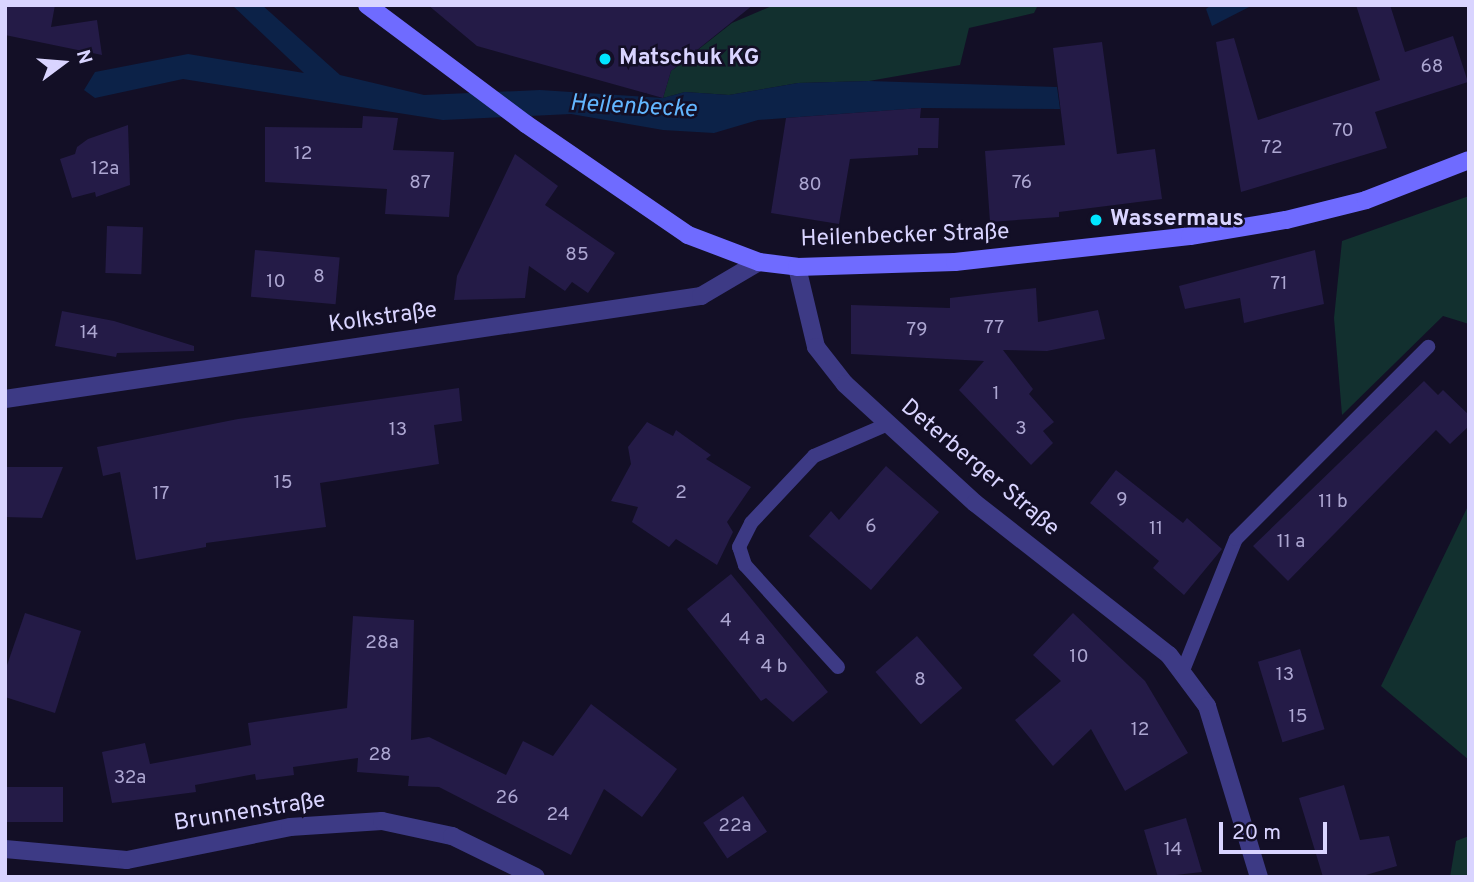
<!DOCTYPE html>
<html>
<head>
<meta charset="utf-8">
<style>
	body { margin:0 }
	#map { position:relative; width:1474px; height:882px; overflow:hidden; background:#130f26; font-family:Overpass,sans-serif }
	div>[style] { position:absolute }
	.green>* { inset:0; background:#12302f }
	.water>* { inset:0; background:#0c2248 }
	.building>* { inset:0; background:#241b47; transform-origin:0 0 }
	.service>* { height:14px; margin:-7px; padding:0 7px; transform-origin:7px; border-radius:7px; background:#3d3a85 }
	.minor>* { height:18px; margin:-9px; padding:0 9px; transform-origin:9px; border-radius:9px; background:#3d3a85 }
	.secondary>* { height:18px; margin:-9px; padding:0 9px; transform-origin:9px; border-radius:9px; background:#6f6bff }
	.dots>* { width:19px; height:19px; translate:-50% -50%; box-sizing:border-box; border:4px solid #130f26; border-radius:50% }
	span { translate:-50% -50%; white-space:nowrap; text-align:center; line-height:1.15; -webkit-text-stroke:5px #130f26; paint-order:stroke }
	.number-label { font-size:19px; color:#aca6d1 }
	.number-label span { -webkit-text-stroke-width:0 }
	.poi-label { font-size:23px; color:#d9d4ff; font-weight:700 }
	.left { translate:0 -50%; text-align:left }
	.street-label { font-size:23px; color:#d9d4ff }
	.water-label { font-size:24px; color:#62b6ff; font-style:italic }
	.frame { position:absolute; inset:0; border:7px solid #d9d4ff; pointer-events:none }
	.north { position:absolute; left:28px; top:28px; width:70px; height:70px; -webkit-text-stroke:5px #130f26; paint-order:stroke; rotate:74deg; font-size:19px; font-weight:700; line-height:28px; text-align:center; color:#d9d4ff }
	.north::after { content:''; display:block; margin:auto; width:24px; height:32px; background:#d9d4ff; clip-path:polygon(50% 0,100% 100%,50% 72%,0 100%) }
	.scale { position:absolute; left:1219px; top:822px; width:108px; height:32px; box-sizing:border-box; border:4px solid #d9d4ff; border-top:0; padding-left:9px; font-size:21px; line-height:24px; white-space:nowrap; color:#d9d4ff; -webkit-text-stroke:5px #130f26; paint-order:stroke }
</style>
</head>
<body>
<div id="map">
	<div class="green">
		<div style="clip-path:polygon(774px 5px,1038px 5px,1034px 13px,969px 28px,960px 65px,869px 81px,798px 83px,729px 95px,685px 92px,663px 98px,671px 71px,732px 23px)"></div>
		<div style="clip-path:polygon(1469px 196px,1469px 324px,1443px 316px,1342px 415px,1334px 318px,1342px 241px)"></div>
		<div style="clip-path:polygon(1469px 504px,1469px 760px,1381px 686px)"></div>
		<div style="clip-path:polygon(1469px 836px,1469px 877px,1450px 877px,1456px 841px)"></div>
	</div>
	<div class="water">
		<div style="clip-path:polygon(232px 5px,262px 5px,340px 75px,424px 95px,540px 90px,663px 98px,685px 92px,729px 95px,798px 83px,869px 81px,1057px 87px,1060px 109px,921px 108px,758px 120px,714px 133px,663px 130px,571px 114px,443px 120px,183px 79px,95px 98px,84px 90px,95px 72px,188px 54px,304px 73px)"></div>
		<div style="clip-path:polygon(1211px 5px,1253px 5px,1212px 26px,1206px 9px)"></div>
	</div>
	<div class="building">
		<div style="clip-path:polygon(5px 5px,55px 5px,51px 27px,97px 20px,102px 55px,5px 35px)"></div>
		<div style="clip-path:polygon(428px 5px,753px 5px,671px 71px,663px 98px,477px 46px)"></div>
		<div style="clip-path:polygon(1356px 5px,1390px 5px,1405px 52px,1453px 36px,1468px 82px,1375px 112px,1387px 148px,1241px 192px,1216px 42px,1234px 38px,1258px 120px,1380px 80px)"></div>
		<div style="clip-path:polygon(1102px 42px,1117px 154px,1155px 149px,1162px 199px,1059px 212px,1059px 217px,990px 222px,985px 151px,1065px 145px,1053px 48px)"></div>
		<div style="clip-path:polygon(921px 108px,920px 118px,939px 118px,938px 148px,918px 148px,918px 155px,850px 159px,839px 224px,771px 213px,786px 118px)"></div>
		<div style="clip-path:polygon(363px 116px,398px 118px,393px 150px,454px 152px,449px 217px,385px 214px,387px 189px,265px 182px,265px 127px,362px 128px)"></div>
		<div style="clip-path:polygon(128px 125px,130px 185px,96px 197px,95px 192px,72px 198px,60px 159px,75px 154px,77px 147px,88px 139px)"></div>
		<div style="clip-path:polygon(515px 154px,558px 186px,545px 205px,615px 253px,588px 293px,572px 282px,565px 291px,529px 266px,525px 298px,454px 300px,457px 276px)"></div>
		<div style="left:107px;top:226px;width:36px;height:47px;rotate:2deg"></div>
		<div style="left:255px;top:250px;width:85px;height:47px;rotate:5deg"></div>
		<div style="clip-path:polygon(1315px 250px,1324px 304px,1244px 323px,1240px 298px,1185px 309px,1179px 286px)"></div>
		<div style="clip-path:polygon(1036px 288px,1038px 322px,1098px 310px,1105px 339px,1047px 351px,1003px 350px,1033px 389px,1029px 394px,1054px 422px,1043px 431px,1053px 443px,1031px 465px,959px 390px,984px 361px,851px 354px,851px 305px,950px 308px,950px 298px)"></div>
		<div style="clip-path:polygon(62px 311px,114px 321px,194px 346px,194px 351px,117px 353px,116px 357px,55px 346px)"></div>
		<div style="clip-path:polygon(1424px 381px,1438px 395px,1443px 390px,1469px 415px,1469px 426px,1450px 444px,1436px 430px,1288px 581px,1253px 546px)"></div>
		<div style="clip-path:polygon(459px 388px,462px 421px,434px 425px,439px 464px,320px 483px,326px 527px,206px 543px,206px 547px,136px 560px,120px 472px,103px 476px,97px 447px,238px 419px)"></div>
		<div style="clip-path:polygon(647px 422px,673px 436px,676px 430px,711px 455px,706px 459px,751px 487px,727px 522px,733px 532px,717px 565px,676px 539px,669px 547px,632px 522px,638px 507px,611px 501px,631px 464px,628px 447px)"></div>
		<div style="clip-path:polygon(886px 466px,939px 512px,871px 590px,809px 536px,831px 511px,839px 520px)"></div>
		<div style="clip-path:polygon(5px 467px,63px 467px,42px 518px,5px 517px)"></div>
		<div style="clip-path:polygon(1116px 470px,1183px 523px,1187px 518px,1222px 549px,1184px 595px,1153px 568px,1159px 561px,1090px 503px)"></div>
		<div style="clip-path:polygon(731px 574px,828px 692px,793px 722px,766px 698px,761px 701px,687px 609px)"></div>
		<div style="clip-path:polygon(25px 613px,81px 631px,55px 713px,5px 697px,5px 671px)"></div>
		<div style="clip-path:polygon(1073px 613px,1145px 681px,1188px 753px,1125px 791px,1091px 729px,1053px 766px,1015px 720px,1061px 681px,1033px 655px)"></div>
		<div style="clip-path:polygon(353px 616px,414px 620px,411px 740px,429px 737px,506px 775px,523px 741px,553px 756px,591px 704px,677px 769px,642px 817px,604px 789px,571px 855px,439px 787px,408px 786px,409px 776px,357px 772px,358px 758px,293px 767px,294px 775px,256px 780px,255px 774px,195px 785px,196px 792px,112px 803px,102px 752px,145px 743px,150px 764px,251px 745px,248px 723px,347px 708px)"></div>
		<div style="left:917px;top:636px;width:69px;height:55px;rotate:49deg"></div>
		<div style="left:1300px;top:649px;width:84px;height:44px;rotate:73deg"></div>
		<div style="clip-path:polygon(1344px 785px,1360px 840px,1389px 836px,1397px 866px,1359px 877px,1323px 877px,1299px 798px)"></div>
		<div style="left:63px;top:787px;width:35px;height:58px;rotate:90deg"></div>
		<div style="left:743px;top:796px;width:43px;height:48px;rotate:56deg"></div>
		<div style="clip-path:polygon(1186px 818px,1202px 872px,1158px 877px,1144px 830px)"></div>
	</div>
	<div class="service">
		<div style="left:838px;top:667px;width:138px;rotate:-132.4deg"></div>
		<div style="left:745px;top:565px;width:19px;rotate:-108deg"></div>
		<div style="left:739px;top:547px;width:27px;rotate:-63deg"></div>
		<div style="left:751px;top:523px;width:92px;rotate:-46.8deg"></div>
		<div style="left:814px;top:456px;width:81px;rotate:-23.4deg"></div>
		<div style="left:1182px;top:673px;width:144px;rotate:-68.1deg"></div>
		<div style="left:1236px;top:539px;width:272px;rotate:-45deg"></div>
	</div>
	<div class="minor">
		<div style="left:797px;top:267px;width:82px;rotate:76.6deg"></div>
		<div style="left:816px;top:347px;width:47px;rotate:51.9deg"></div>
		<div style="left:845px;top:384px;width:176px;rotate:42.5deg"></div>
		<div style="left:975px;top:503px;width:246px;rotate:38.1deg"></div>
		<div style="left:1169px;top:655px;width:64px;rotate:53.3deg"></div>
		<div style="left:1207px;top:706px;width:179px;rotate:73.1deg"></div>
		<div style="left:5px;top:399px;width:704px;rotate:-8.42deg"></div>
		<div style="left:701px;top:296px;width:67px;rotate:-30.4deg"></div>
		<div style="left:5px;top:849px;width:122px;rotate:5.2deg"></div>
		<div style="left:127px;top:860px;width:166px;rotate:-11.4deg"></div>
		<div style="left:290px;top:827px;width:92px;rotate:-3.7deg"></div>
		<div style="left:382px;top:821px;width:72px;rotate:12.1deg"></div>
		<div style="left:452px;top:836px;width:93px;rotate:26deg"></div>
	</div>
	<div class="secondary">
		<div style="left:367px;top:5px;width:199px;rotate:36.8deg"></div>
		<div style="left:526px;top:124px;width:196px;rotate:34.4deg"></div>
		<div style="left:688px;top:235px;width:76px;rotate:20.8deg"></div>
		<div style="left:759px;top:262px;width:38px;rotate:7deg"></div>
		<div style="left:797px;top:267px;width:158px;rotate:-1.8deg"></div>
		<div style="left:955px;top:262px;width:236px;rotate:-6.3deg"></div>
		<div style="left:1190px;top:236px;width:97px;rotate:-9.5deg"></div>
		<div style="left:1286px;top:220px;width:82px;rotate:-14deg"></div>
		<div style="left:1366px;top:200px;width:110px;rotate:-21.2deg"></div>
	</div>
	<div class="dots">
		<div style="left:605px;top:59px;background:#00e5ff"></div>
		<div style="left:1096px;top:220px;background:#00e5ff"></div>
	</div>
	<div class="number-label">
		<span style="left:1432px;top:68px">68</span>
		<span style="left:1343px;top:132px">70</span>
		<span style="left:1272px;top:149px">72</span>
		<span style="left:303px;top:155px">12</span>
		<span style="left:105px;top:170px">12a</span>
		<span style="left:420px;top:184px">87</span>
		<span style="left:1022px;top:184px">76</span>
		<span style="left:810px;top:186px">80</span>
		<span style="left:577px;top:256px">85</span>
		<span style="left:319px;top:278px">8</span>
		<span style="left:276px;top:283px">10</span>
		<span style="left:1279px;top:285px">71</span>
		<span style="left:994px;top:329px">77</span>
		<span style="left:917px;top:331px">79</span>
		<span style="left:89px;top:334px">14</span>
		<span style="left:996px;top:395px">1</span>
		<span style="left:1021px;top:430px">3</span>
		<span style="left:398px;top:431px">13</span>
		<span style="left:283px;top:484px">15</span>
		<span style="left:681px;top:494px">2</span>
		<span style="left:161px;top:495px">17</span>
		<span style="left:1122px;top:501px">9</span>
		<span style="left:1333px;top:503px">11 b</span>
		<span style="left:871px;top:528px">6</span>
		<span style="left:1156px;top:530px">11</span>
		<span style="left:1291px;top:543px">11 a</span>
		<span style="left:726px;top:622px">4</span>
		<span style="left:752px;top:640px">4 a</span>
		<span style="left:382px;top:644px">28a</span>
		<span style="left:1079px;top:658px">10</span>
		<span style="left:774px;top:668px">4 b</span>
		<span style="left:1285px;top:676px">13</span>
		<span style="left:920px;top:681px">8</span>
		<span style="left:1298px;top:718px">15</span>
		<span style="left:1140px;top:731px">12</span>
		<span style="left:380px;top:756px">28</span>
		<span style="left:130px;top:779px">32a</span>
		<span style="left:507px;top:799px">26</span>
		<span style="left:558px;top:816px">24</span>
		<span style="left:735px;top:827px">22a</span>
		<span style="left:1173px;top:851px">14</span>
	</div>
	<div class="poi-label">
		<span class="left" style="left:619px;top:59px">Matschuk KG</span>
		<span class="left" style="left:1110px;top:220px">Wassermaus</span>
	</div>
	<div class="street-label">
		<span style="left:905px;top:237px;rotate:-2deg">Heilenbecker Straße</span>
		<span style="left:383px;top:319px;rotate:-8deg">Kolkstraße</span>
		<span style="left:979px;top:469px;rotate:40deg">Deterberger Straße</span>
		<span style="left:250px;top:813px;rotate:-9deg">Brunnenstraße</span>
	</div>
	<div class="water-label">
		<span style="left:633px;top:108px;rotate:3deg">Heilenbecke</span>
	</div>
	<div class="frame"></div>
	<div class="north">N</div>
	<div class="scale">20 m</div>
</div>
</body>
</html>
